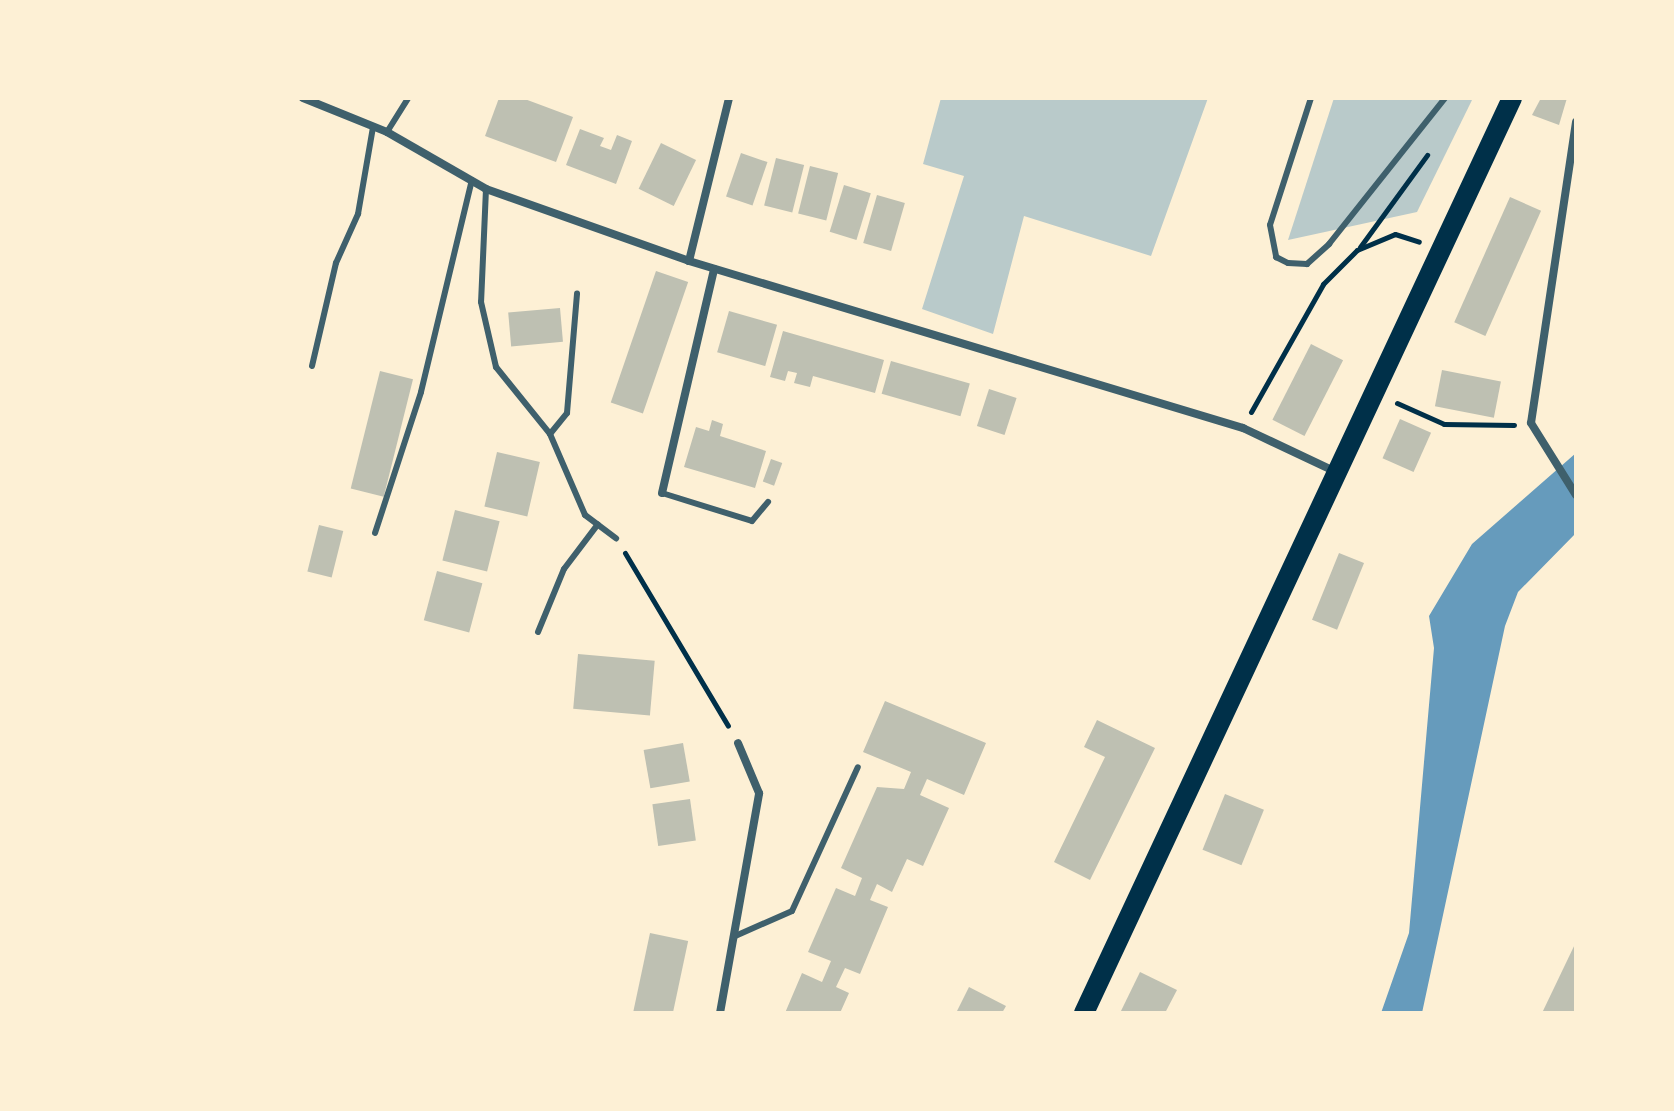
<!DOCTYPE html>
<html>
<head>
<meta charset="utf-8">
<style>
	body { margin:0 }
	#map { position:relative; width:1674px; height:1111px; overflow:hidden; background:#fdf0d5; font-family:"Fira Sans",sans-serif }
	div>[style] { position:absolute }
	.green>* { inset:0; background:#b9caca }
	.water>* { inset:0; background:#669bbc }
	.building>* { inset:0; background:#bec0b2; transform-origin:0 0 }
	.path>* { height:5px; margin:-2.5px; padding:0 2.5px; transform-origin:2.5px; border-radius:2.5px; background:#003049 }
	.service>* { height:6px; margin:-3px; padding:0 3px; transform-origin:3px; border-radius:3px; background:#3f606c }
	.minor>* { height:8px; margin:-4px; padding:0 4px; transform-origin:4px; border-radius:4px; background:#3f606c }
	.primary>* { height:20px; margin:-10px; padding:0 10px; transform-origin:10px; border-radius:10px; background:#003049 }
	span { translate:-50% -50%; white-space:nowrap; text-align:center; line-height:1.15; -webkit-text-stroke:8px #fdf0d5; paint-order:stroke }
	.frame { position:absolute; inset:0; border:100px solid #fdf0d5; pointer-events:none }
</style>
</head>
<body>
<div id="map">
	<div class="green">
		<div style="clip-path:polygon(941px 98px,1208px 98px,1151px 256px,1024px 216px,993px 334px,922px 309px,964px 176px,923px 164px)"></div>
		<div style="clip-path:polygon(1334px 98px,1473px 98px,1417px 212px,1288px 240px)"></div>
	</div>
	<div class="water">
		<div style="clip-path:polygon(1576px 453px,1576px 533px,1518px 592px,1505px 626px,1422px 1013px,1381px 1013px,1409px 933px,1434px 648px,1429px 616px,1472px 544px)"></div>
	</div>
	<div class="building">
		<div style="clip-path:polygon(499px 98px,522px 98px,573px 117px,556px 162px,485px 136px)"></div>
		<div style="clip-path:polygon(1541px 98px,1567px 98px,1559px 125px,1532px 115px)"></div>
		<div style="clip-path:polygon(580px 129px,604px 138px,600px 146px,611px 150px,617px 135px,632px 141px,616px 184px,566px 165px)"></div>
		<div style="left:661px;top:143px;width:39px;height:51px;rotate:26deg"></div>
		<div style="left:741px;top:153px;width:28px;height:46px;rotate:19deg"></div>
		<div style="left:776px;top:158px;width:29px;height:49px;rotate:14deg"></div>
		<div style="left:810px;top:166px;width:29px;height:49px;rotate:14deg"></div>
		<div style="left:844px;top:185px;width:28px;height:49px;rotate:17deg"></div>
		<div style="left:877px;top:195px;width:29px;height:50px;rotate:16deg"></div>
		<div style="left:1510px;top:197px;width:34px;height:137px;rotate:24deg"></div>
		<div style="left:656px;top:271px;width:34px;height:139px;rotate:19deg"></div>
		<div style="left:560px;top:308px;width:34px;height:52px;rotate:85deg"></div>
		<div style="left:729px;top:311px;width:50px;height:43px;rotate:16deg"></div>
		<div style="clip-path:polygon(783px 331px,884px 360px,875px 393px,813px 376px,810px 387px,794px 383px,797px 373px,788px 371px,785px 381px,770px 377px)"></div>
		<div style="left:1311px;top:344px;width:36px;height:85px;rotate:27deg"></div>
		<div style="left:891px;top:361px;width:82px;height:34px;rotate:16deg"></div>
		<div style="left:1442px;top:370px;width:60px;height:37px;rotate:11deg"></div>
		<div style="left:380px;top:371px;width:34px;height:121px;rotate:14deg"></div>
		<div style="left:989px;top:389px;width:29px;height:39px;rotate:18deg"></div>
		<div style="left:1400px;top:419px;width:34px;height:43px;rotate:24deg"></div>
		<div style="clip-path:polygon(712px 420px,723px 424px,720px 436px,766px 451px,755px 488px,684px 467px,696px 427px,709px 431px)"></div>
		<div style="left:497px;top:452px;width:44px;height:56px;rotate:13deg"></div>
		<div style="left:771px;top:459px;width:12px;height:24px;rotate:20deg"></div>
		<div style="left:455px;top:510px;width:46px;height:52px;rotate:14deg"></div>
		<div style="left:319px;top:525px;width:25px;height:48px;rotate:14deg"></div>
		<div style="left:1339px;top:553px;width:27px;height:72px;rotate:22deg"></div>
		<div style="left:437px;top:571px;width:47px;height:51px;rotate:15deg"></div>
		<div style="left:578px;top:654px;width:77px;height:55px;rotate:5deg"></div>
		<div style="clip-path:polygon(885px 701px,986px 743px,964px 795px,927px 779px,920px 795px,949px 808px,923px 866px,907px 859px,892px 892px,877px 884px,870px 900px,888px 907px,860px 974px,845px 968px,836px 987px,849px 993px,840px 1013px,785px 1013px,802px 973px,822px 982px,831px 961px,808px 952px,836px 888px,855px 896px,862px 878px,841px 868px,877px 787px,904px 789px,911px 772px,863px 752px)"></div>
		<div style="clip-path:polygon(1097px 720px,1155px 748px,1090px 880px,1054px 862px,1105px 757px,1084px 747px)"></div>
		<div style="left:683px;top:743px;width:39px;height:40px;rotate:80deg"></div>
		<div style="left:1225px;top:794px;width:42px;height:60px;rotate:22deg"></div>
		<div style="left:690px;top:799px;width:42px;height:38px;rotate:82deg"></div>
		<div style="left:650px;top:933px;width:39px;height:81px;rotate:12deg"></div>
		<div style="clip-path:polygon(1576px 942px,1576px 1013px,1542px 1013px)"></div>
		<div style="clip-path:polygon(1140px 972px,1177px 990px,1165px 1013px,1120px 1013px)"></div>
		<div style="clip-path:polygon(969px 987px,1006px 1006px,1002px 1013px,956px 1013px)"></div>
	</div>
	<div class="path">
		<div style="left:1360px;top:247px;width:114px;rotate:-53.9deg"></div>
		<div style="left:1397px;top:403px;width:51px;rotate:24.1deg"></div>
		<div style="left:1444px;top:424px;width:70px;rotate:0.8deg"></div>
		<div style="left:1251px;top:412px;width:147px;rotate:-60.6deg"></div>
		<div style="left:1323px;top:284px;width:48px;rotate:-45deg"></div>
		<div style="left:1357px;top:250px;width:41px;rotate:-22.8deg"></div>
		<div style="left:1395px;top:234px;width:25px;rotate:18deg"></div>
		<div style="left:625px;top:553px;width:201px;rotate:59.2deg"></div>
	</div>
	<div class="service">
		<div style="left:1311px;top:98px;width:133px;rotate:107.9deg"></div>
		<div style="left:1270px;top:225px;width:33px;rotate:79deg"></div>
		<div style="left:1276px;top:257px;width:13px;rotate:27deg"></div>
		<div style="left:1288px;top:263px;width:19px;rotate:3deg"></div>
		<div style="left:1307px;top:264px;width:30px;rotate:-42deg"></div>
		<div style="left:1329px;top:244px;width:186px;rotate:-51.5deg"></div>
		<div style="left:387px;top:132px;width:40px;rotate:-58deg"></div>
		<div style="left:486px;top:189px;width:113px;rotate:92.5deg"></div>
		<div style="left:481px;top:302px;width:67px;rotate:77deg"></div>
		<div style="left:496px;top:367px;width:86px;rotate:51.1deg"></div>
		<div style="left:550px;top:434px;width:88px;rotate:66.6deg"></div>
		<div style="left:585px;top:515px;width:39px;rotate:37deg"></div>
		<div style="left:312px;top:366px;width:106px;rotate:-76.9deg"></div>
		<div style="left:336px;top:263px;width:54px;rotate:-65.8deg"></div>
		<div style="left:358px;top:214px;width:88px;rotate:-80.2deg"></div>
		<div style="left:550px;top:434px;width:27px;rotate:-51deg"></div>
		<div style="left:567px;top:413px;width:120px;rotate:-85.2deg"></div>
		<div style="left:662px;top:493px;width:94px;rotate:17.3deg"></div>
		<div style="left:752px;top:521px;width:25px;rotate:-50deg"></div>
		<div style="left:375px;top:533px;width:148px;rotate:-71.9deg"></div>
		<div style="left:421px;top:392px;width:218px;rotate:-76.5deg"></div>
		<div style="left:538px;top:632px;width:68px;rotate:-67.6deg"></div>
		<div style="left:564px;top:569px;width:56px;rotate:-52.9deg"></div>
		<div style="left:733px;top:937px;width:64px;rotate:-23.8deg"></div>
		<div style="left:792px;top:911px;width:158px;rotate:-65.4deg"></div>
	</div>
	<div class="minor">
		<div style="left:303px;top:98px;width:91px;rotate:22deg"></div>
		<div style="left:387px;top:132px;width:114px;rotate:29.9deg"></div>
		<div style="left:486px;top:189px;width:215px;rotate:19.5deg"></div>
		<div style="left:689px;top:261px;width:579px;rotate:16.78deg"></div>
		<div style="left:1243px;top:428px;width:101px;rotate:25.3deg"></div>
		<div style="left:1576px;top:122px;width:304px;rotate:98.5deg"></div>
		<div style="left:1531px;top:423px;width:85px;rotate:58deg"></div>
		<div style="left:689px;top:261px;width:168px;rotate:-76.2deg"></div>
		<div style="left:662px;top:493px;width:230px;rotate:-76.9deg"></div>
		<div style="left:720px;top:1013px;width:223px;rotate:-79.9deg"></div>
		<div style="left:759px;top:793px;width:54px;rotate:-112.8deg"></div>
	</div>
	<div class="primary">
		<div style="left:1084px;top:1013px;width:1010px;rotate:-64.93deg"></div>
	</div>
	<div class="frame"></div>
</div>
</body>
</html>
